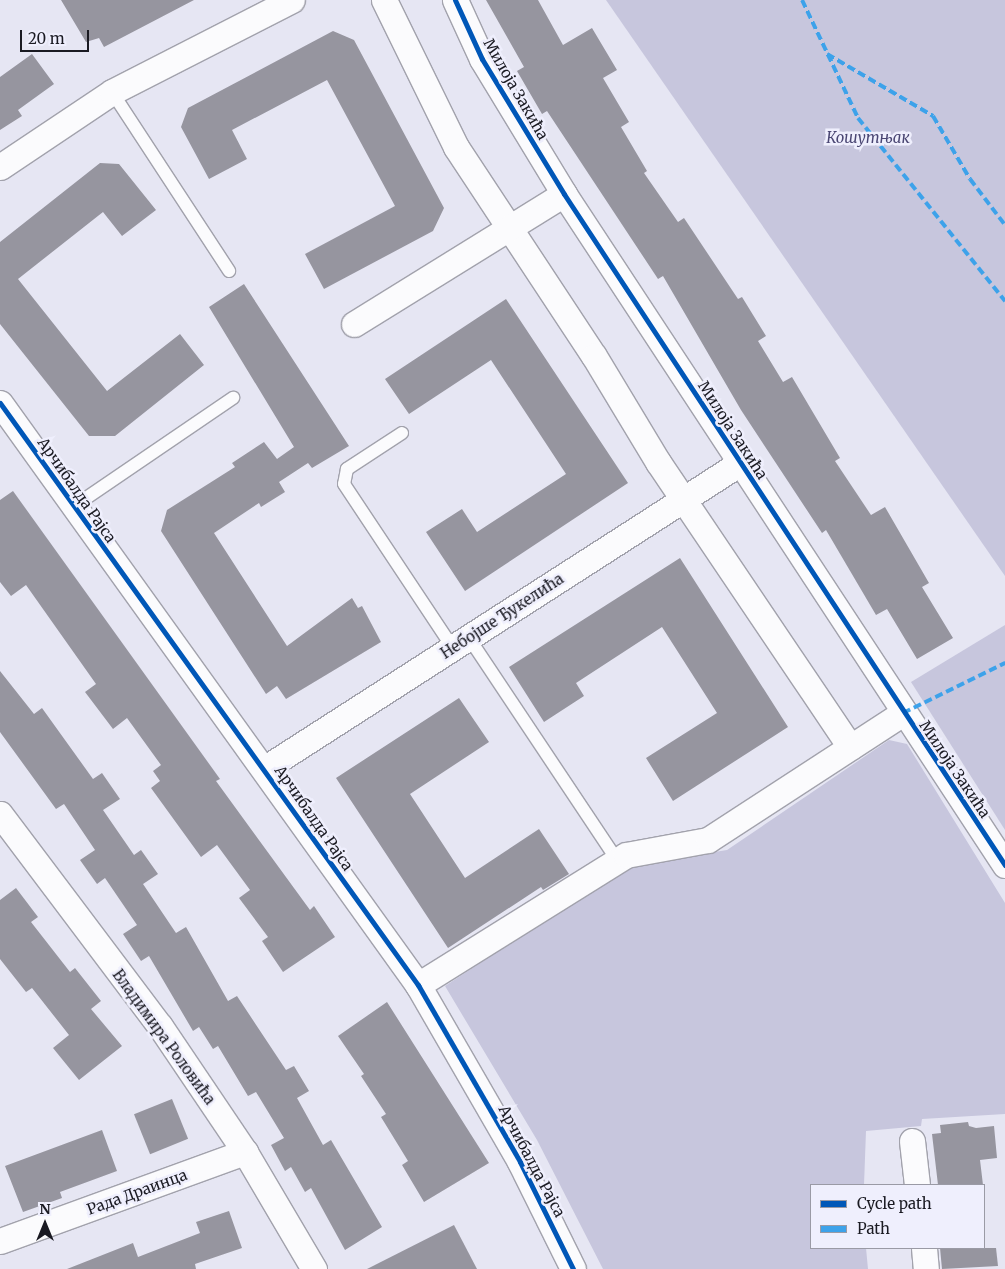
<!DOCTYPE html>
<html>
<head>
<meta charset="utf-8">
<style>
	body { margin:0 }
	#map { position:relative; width:1005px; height:1269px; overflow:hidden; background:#e6e6f3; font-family:Merriweather,serif }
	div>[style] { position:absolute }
	.forest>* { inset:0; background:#c7c6dd }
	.building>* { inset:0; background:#96959f; transform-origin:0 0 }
	.roads { filter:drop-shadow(1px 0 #a2a2ac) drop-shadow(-1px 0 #a2a2ac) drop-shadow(0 1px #a2a2ac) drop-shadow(0 -1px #a2a2ac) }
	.service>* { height:12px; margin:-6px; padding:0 6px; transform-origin:6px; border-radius:6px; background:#fbfbfd }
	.minor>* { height:25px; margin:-12.5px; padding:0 12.5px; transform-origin:12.5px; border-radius:12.5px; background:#fbfbfd }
	.quiet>* { height:4px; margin-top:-2px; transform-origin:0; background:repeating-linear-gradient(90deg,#3da2ea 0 8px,transparent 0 12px) }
	.cycleway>* { height:5px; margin:-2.5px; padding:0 2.5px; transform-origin:2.5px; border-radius:2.5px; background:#0057b8 }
	span { translate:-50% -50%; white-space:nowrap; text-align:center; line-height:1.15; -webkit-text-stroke:5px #efeffd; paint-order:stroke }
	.street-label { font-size:15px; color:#1a1a22 }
	.park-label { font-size:15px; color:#4a4673; font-style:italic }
	.legend { position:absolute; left:810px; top:1184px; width:175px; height:65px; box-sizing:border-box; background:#efeffd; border:1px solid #9a9aa5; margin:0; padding:6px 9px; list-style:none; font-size:15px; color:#1a1a22 }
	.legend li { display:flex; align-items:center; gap:10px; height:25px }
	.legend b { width:25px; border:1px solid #9a9aa5 }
	.north { position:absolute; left:20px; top:1199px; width:50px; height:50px; -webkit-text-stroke:4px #efeffd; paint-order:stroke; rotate:0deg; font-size:14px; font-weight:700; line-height:20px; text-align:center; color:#1a1a22 }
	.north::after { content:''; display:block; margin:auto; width:18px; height:22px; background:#1a1a22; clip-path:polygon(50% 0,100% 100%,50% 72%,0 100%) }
	.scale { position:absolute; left:20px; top:30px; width:69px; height:22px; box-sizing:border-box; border:2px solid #1a1a22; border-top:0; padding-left:6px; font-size:15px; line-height:18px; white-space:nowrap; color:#1a1a22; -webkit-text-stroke:4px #efeffd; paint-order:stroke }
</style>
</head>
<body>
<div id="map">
	<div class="forest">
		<div style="clip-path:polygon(606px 0,1005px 0,1005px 576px)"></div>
		<div style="clip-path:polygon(1005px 625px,1005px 830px,911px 682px)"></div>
		<div style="clip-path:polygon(889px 740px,907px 744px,1005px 903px,1005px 1114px,922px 1119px,921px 1126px,866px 1131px,864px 1185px,811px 1185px,811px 1248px,866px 1248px,868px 1269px,603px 1269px,537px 1140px,445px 986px,628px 866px,727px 850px)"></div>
	</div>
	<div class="building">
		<div style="clip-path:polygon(61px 0,194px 0,104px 47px,99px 38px,86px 42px)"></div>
		<div style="clip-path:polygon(486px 0,538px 0,563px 45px,592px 28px,617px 70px,603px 78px,629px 122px,621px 127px,647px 171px,644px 173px,678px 222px,684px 218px,738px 299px,742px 297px,766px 336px,758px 341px,783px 382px,792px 377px,840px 458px,835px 461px,871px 515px,885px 507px,929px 583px,922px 587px,953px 638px,917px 659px,887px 609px,876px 615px,826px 530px,822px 533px,741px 410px,663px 276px,658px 279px,547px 111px,542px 114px,517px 71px,524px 67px)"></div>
		<div style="clip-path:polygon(333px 31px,354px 40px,444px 208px,433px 231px,324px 289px,305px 254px,395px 206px,327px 80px,232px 130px,247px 159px,209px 179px,181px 127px,188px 108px)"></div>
		<div style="clip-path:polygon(32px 54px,54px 84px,18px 110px,22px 116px,0 130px,0 77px)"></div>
		<div style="clip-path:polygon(100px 163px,119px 164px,156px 210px,122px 236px,103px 212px,18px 279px,107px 391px,180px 334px,204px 365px,115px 436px,89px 436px,0 324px,0 242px)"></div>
		<div style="clip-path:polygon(244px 284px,349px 446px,312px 468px,308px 463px,279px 482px,285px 492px,261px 507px,259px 503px,214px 533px,287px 646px,352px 598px,358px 608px,362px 606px,381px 642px,286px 699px,277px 686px,266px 694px,161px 531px,167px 510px,235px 467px,232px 463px,264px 442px,277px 459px,294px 447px,209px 307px)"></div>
		<div style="clip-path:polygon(506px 299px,628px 483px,465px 591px,426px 532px,462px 509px,477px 532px,566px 474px,491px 360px,409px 414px,385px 379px)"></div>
		<div style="clip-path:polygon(13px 491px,220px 779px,216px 781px,310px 910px,314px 906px,335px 937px,283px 972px,262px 941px,268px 937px,239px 898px,250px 890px,217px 845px,201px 857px,151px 788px,160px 781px,153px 771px,161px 765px,127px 718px,113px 729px,85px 692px,96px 684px,26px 585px,11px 596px,0 582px,0 500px)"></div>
		<div style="clip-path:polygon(680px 558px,788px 727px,673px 801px,646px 758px,717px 713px,662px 627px,576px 683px,584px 696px,544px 722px,509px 667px)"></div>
		<div style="clip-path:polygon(0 671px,34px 714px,42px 708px,93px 779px,102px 773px,120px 799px,103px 810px,134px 855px,141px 850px,158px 874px,143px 884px,176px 933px,186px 927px,228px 1001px,237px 996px,286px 1070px,294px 1066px,309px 1091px,297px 1098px,323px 1145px,331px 1140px,382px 1227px,345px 1250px,311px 1188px,305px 1192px,291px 1167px,285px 1171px,271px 1145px,284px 1138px,256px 1092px,248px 1096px,218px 1046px,213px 1049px,199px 1027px,193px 1031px,149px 956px,141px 961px,123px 934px,137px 925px,105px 878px,97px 884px,80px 860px,95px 850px,64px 804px,56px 809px,0 732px)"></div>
		<div style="clip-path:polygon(459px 698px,489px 742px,410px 794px,465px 878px,539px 829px,569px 874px,543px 890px,541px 887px,448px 948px,336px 778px)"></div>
		<div style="clip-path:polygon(16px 888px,38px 917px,31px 922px,70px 972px,75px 968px,101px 1001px,91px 1009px,122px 1046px,79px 1080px,53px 1048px,69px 1035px,32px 988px,26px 992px,0 959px,0 900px)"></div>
		<div style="clip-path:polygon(387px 1002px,489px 1163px,424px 1202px,402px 1165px,408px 1161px,381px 1117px,386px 1114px,361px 1076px,364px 1074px,338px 1036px)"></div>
		<div style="left:172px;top:1099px;width:43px;height:41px;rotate:68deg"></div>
		<div style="clip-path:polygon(968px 1122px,969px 1126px,976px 1128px,994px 1126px,997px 1158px,980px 1160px,983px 1185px,938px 1185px,932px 1134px,941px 1133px,940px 1125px)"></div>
		<div style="clip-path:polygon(102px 1130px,117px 1171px,60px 1192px,62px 1198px,23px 1212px,5px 1166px)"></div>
		<div style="clip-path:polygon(229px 1211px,242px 1248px,195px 1264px,196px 1269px,67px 1269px,133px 1243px,138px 1257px,200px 1233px,196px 1222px)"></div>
		<div style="clip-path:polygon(454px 1225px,477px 1269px,367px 1269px)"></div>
		<div style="clip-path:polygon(940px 1248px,996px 1248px,998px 1266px,942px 1269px)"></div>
	</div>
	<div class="roads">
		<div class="service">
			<div style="left:112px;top:92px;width:214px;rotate:56.8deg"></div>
			<div style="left:402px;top:433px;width:66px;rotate:146.8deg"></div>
			<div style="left:347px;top:469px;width:15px;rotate:101deg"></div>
			<div style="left:344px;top:484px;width:197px;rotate:56.4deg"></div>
			<div style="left:73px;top:507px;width:194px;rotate:-34.3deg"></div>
			<div style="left:469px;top:638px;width:267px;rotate:56.3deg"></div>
		</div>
		<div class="minor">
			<div style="left:384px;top:0;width:164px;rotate:63.9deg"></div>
			<div style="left:456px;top:147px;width:250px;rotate:56.6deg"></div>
			<div style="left:594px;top:356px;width:124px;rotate:58.9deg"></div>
			<div style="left:658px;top:462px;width:344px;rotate:56deg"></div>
			<div style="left:455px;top:0;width:65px;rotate:65.4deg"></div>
			<div style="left:482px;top:59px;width:158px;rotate:58.7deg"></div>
			<div style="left:564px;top:194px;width:803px;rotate:56.69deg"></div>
			<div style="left:0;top:167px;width:135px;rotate:-33.8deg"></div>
			<div style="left:112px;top:92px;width:202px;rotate:-27.1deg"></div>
			<div style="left:354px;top:324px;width:247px;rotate:-31.8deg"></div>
			<div style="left:0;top:403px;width:717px;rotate:54.31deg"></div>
			<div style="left:418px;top:985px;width:204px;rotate:60deg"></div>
			<div style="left:520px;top:1162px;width:119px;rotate:63.6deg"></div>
			<div style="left:264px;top:769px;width:566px;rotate:-32.74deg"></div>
			<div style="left:0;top:814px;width:266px;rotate:53deg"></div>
			<div style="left:160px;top:1026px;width:152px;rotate:56deg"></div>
			<div style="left:245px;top:1152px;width:136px;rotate:59.5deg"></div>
			<div style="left:418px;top:985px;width:245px;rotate:-32deg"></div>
			<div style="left:626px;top:855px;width:83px;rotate:-10.4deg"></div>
			<div style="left:708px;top:840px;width:233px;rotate:-33.1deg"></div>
			<div style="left:912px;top:1141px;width:44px;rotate:83.5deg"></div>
			<div style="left:0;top:1241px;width:261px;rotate:-20deg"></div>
			<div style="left:924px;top:1248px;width:21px;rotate:85deg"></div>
		</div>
	</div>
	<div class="quiet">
		<div style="left:802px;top:0;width:131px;rotate:64.6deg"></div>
		<div style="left:858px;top:118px;width:235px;rotate:51.2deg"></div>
		<div style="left:827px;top:54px;width:123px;rotate:30.3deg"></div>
		<div style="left:933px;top:116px;width:73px;rotate:59.6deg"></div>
		<div style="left:970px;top:179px;width:58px;rotate:52.7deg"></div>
		<div style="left:903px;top:713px;width:114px;rotate:-26.1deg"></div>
	</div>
	<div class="cycleway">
		<div style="left:455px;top:0;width:65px;rotate:65.4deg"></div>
		<div style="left:482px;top:59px;width:158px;rotate:58.7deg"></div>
		<div style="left:564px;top:194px;width:803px;rotate:56.69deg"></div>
		<div style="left:0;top:403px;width:717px;rotate:54.31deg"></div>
		<div style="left:418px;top:985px;width:204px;rotate:60deg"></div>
		<div style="left:520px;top:1162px;width:119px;rotate:63.6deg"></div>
	</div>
	<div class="street-label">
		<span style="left:516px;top:89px;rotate:60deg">Милоја Закића</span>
		<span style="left:733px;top:430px;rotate:57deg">Милоја Закића</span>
		<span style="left:77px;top:490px;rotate:55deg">Арчибалда Рајса</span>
		<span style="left:502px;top:616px;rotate:-33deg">Небојше Ђукелића</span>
		<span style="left:955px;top:769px;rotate:56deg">Милоја Закића</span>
		<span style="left:314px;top:818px;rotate:55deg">Арчибалда Рајса</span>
		<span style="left:164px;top:1037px;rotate:54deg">Владимира Роловића</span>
		<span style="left:532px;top:1161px;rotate:62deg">Арчибалда Рајса</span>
		<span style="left:137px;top:1192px;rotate:-20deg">Рада Драинца</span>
	</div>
	<div class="park-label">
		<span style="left:868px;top:138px">Кошутњак</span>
	</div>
	<ul class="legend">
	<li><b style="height:6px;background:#0057b8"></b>Cycle path</li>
	<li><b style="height:6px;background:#3da2ea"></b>Path</li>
	</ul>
	<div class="north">N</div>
	<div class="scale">20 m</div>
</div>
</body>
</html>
